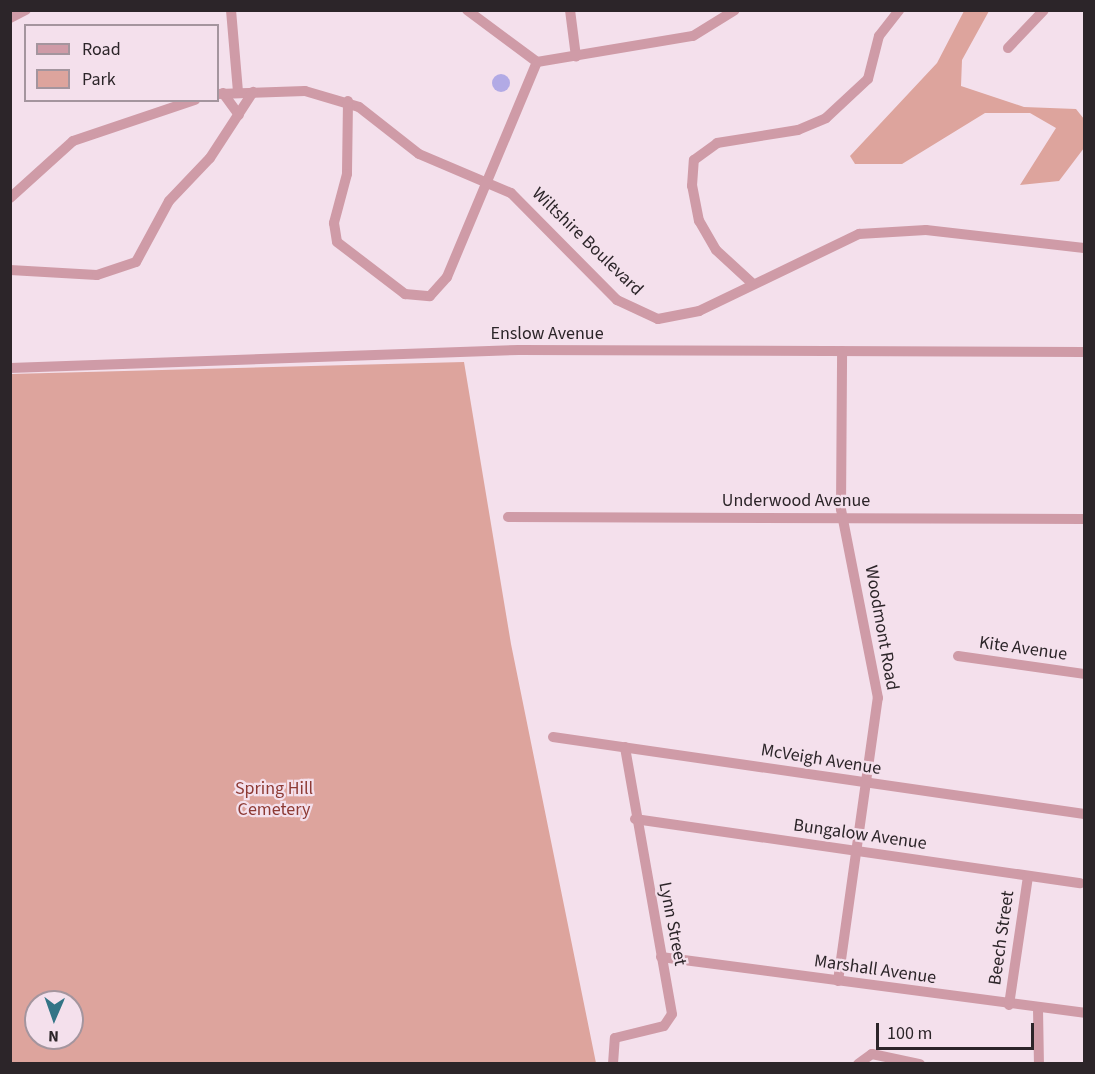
<!DOCTYPE html>
<html>
<head>
<meta charset="utf-8">
<style>
	body { margin:0 }
	#map { position:relative; width:1095px; height:1074px; overflow:hidden; background:#f4e0ec; font-family:"Source Sans 3",sans-serif }
	div>[style] { position:absolute }
	.green>* { inset:0; background:#dda49d }
	.water>* { inset:0; background:#b2aae5 }
	.round { border-radius:50% }
	.street>* { height:10px; margin:-5px; padding:0 5px; transform-origin:5px; border-radius:5px; background:#cf9ba7 }
	span { translate:-50% -50%; white-space:nowrap; text-align:center; line-height:1.15; -webkit-text-stroke:4.5px #f4e0ec; paint-order:stroke }
	.street-label { font-size:18px; color:#2c2529 }
	.park-label { font-size:18px; color:#8d3a34 }
	.frame { position:absolute; inset:0; border:12px solid #2c2529; pointer-events:none }
	.legend { position:absolute; left:24px; top:24px; width:195px; height:78px; box-sizing:border-box; background:#f4e0ec; border:2px solid #a4959e; margin:0; padding:8px 10px; list-style:none; font-size:18px; color:#2c2529 }
	.legend li { display:flex; align-items:center; gap:12px; height:30px }
	.legend b { width:30px; border:2px solid #a4959e }
	.north { position:absolute; left:24px; top:990px; width:60px; height:60px; box-sizing:border-box; background:#f4e0ec; border:2px solid #a4959e; border-radius:50%; rotate:182deg; font-size:16px; font-weight:700; line-height:24px; text-align:center; color:#2c2529 }
	.north::after { content:''; display:block; margin:auto; width:21px; height:27px; background:#337486; clip-path:polygon(50% 0,100% 100%,50% 72%,0 100%) }
	.scale { position:absolute; left:876px; top:1023px; width:158px; height:27px; box-sizing:border-box; border:3px solid #2c2529; border-top:0; padding-left:8px; font-size:18px; line-height:21px; white-space:nowrap; color:#2c2529; -webkit-text-stroke:4px #f4e0ec; paint-order:stroke }
</style>
</head>
<body>
<div id="map">
	<div class="green">
		<div style="clip-path:polygon(964px 11px,989px 11px,962px 60px,961px 86px,1024px 107px,1076px 109px,1084px 119px,1084px 148px,1059px 181px,1020px 185px,1056px 128px,1030px 113px,985px 113px,902px 164px,855px 164px,850px 156px,937px 63px)"></div>
		<div style="clip-path:polygon(evenodd,464px 362px,511px 644px,596px 1063px,11px 1063px,11px 374px,464px 362px,36px 1002px,72px 1002px,72px 1038px,36px 1038px,36px 1002px)"></div>
	</div>
	<div class="water">
		<div class="round" style="left:492px;top:74px;width:18px;height:18px"></div>
	</div>
	<div class="street">
		<div style="left:231px;top:10px;width:82px;rotate:85.1deg"></div>
		<div style="left:467px;top:10px;width:87px;rotate:36.6deg"></div>
		<div style="left:570px;top:10px;width:47px;rotate:82.7deg"></div>
		<div style="left:10px;top:18px;width:18px;rotate:-27deg"></div>
		<div style="left:1008px;top:48px;width:52px;rotate:-46.5deg"></div>
		<div style="left:223px;top:93px;width:27px;rotate:54deg"></div>
		<div style="left:218px;top:94px;width:87px;rotate:-2deg"></div>
		<div style="left:305px;top:91px;width:56px;rotate:16.5deg"></div>
		<div style="left:359px;top:107px;width:76px;rotate:38.1deg"></div>
		<div style="left:419px;top:154px;width:100px;rotate:23deg"></div>
		<div style="left:511px;top:193px;width:151px;rotate:45.3deg"></div>
		<div style="left:617px;top:300px;width:45px;rotate:24.9deg"></div>
		<div style="left:658px;top:319px;width:42px;rotate:-11deg"></div>
		<div style="left:699px;top:311px;width:178px;rotate:-25.7deg"></div>
		<div style="left:859px;top:234px;width:67px;rotate:-3.4deg"></div>
		<div style="left:926px;top:230px;width:159px;rotate:6.5deg"></div>
		<div style="left:348px;top:101px;width:73px;rotate:90.8deg"></div>
		<div style="left:347px;top:174px;width:51px;rotate:104.9deg"></div>
		<div style="left:334px;top:223px;width:19px;rotate:81deg"></div>
		<div style="left:337px;top:242px;width:86px;rotate:37.4deg"></div>
		<div style="left:405px;top:294px;width:25px;rotate:5deg"></div>
		<div style="left:430px;top:296px;width:25px;rotate:-48deg"></div>
		<div style="left:447px;top:277px;width:233px;rotate:-67.3deg"></div>
		<div style="left:537px;top:62px;width:158px;rotate:-9.5deg"></div>
		<div style="left:693px;top:36px;width:49px;rotate:-31.8deg"></div>
		<div style="left:10px;top:198px;width:85px;rotate:-42.1deg"></div>
		<div style="left:73px;top:141px;width:129px;rotate:-18.6deg"></div>
		<div style="left:10px;top:270px;width:87px;rotate:3.3deg"></div>
		<div style="left:97px;top:275px;width:41px;rotate:-18.4deg"></div>
		<div style="left:136px;top:262px;width:69px;rotate:-61.6deg"></div>
		<div style="left:169px;top:201px;width:59px;rotate:-46.4deg"></div>
		<div style="left:210px;top:158px;width:79px;rotate:-56.9deg"></div>
		<div style="left:753px;top:284px;width:50px;rotate:-137.4deg"></div>
		<div style="left:716px;top:250px;width:34px;rotate:-120deg"></div>
		<div style="left:699px;top:221px;width:36px;rotate:-101deg"></div>
		<div style="left:692px;top:186px;width:26px;rotate:-86deg"></div>
		<div style="left:694px;top:160px;width:29px;rotate:-36deg"></div>
		<div style="left:717px;top:143px;width:82px;rotate:-9.1deg"></div>
		<div style="left:798px;top:130px;width:30px;rotate:-23deg"></div>
		<div style="left:826px;top:118px;width:57px;rotate:-42.9deg"></div>
		<div style="left:868px;top:79px;width:44px;rotate:-75.7deg"></div>
		<div style="left:879px;top:36px;width:33px;rotate:-52deg"></div>
		<div style="left:10px;top:368px;width:509px;rotate:-2.03deg"></div>
		<div style="left:519px;top:350px;width:565px;rotate:0.2deg"></div>
		<div style="left:508px;top:517px;width:576px;rotate:0.2deg"></div>
		<div style="left:958px;top:656px;width:127px;rotate:8.1deg"></div>
		<div style="left:553px;top:737px;width:537px;rotate:8.25deg"></div>
		<div style="left:635px;top:819px;width:450px;rotate:8.2deg"></div>
		<div style="left:661px;top:957px;width:427px;rotate:7.5deg"></div>
		<div style="left:838px;top:981px;width:286px;rotate:-82deg"></div>
		<div style="left:878px;top:698px;width:193px;rotate:-101.1deg"></div>
		<div style="left:841px;top:509px;width:158px;rotate:-89.6deg"></div>
		<div style="left:1009px;top:1005px;width:130px;rotate:-81.6deg"></div>
		<div style="left:1038px;top:1009px;width:55px;rotate:89deg"></div>
		<div style="left:613px;top:1064px;width:26px;rotate:-86deg"></div>
		<div style="left:615px;top:1038px;width:50px;rotate:-13.8deg"></div>
		<div style="left:664px;top:1026px;width:14px;rotate:-56deg"></div>
		<div style="left:672px;top:1014px;width:271px;rotate:-100deg"></div>
		<div style="left:858px;top:1064px;width:17px;rotate:-36deg"></div>
		<div style="left:872px;top:1054px;width:49px;rotate:11.8deg"></div>
	</div>
	<div class="street-label">
		<span style="left:587px;top:242px;rotate:44deg">Wiltshire Boulevard</span>
		<span style="left:547px;top:334px">Enslow Avenue</span>
		<span style="left:796px;top:501px">Underwood Avenue</span>
		<span style="left:881px;top:628px;rotate:80deg">Woodmont Road</span>
		<span style="left:1023px;top:649px;rotate:8deg">Kite Avenue</span>
		<span style="left:821px;top:760px;rotate:9deg">McVeigh Avenue</span>
		<span style="left:860px;top:835px;rotate:8deg">Bungalow Avenue</span>
		<span style="left:672px;top:924px;rotate:79deg">Lynn Street</span>
		<span style="left:1002px;top:938px;rotate:-82deg">Beech Street</span>
		<span style="left:875px;top:970px;rotate:8deg">Marshall Avenue</span>
	</div>
	<div class="park-label">
		<span style="left:274px;top:800px">Spring Hill<br>Cemetery</span>
	</div>
	<div class="frame"></div>
	<ul class="legend">
	<li><b style="height:8px;background:#cf9ba7"></b>Road</li>
	<li><b style="height:16px;background:#dda49d"></b>Park</li>
	</ul>
	<div class="north">N</div>
	<div class="scale">100 m</div>
</div>
</body>
</html>
